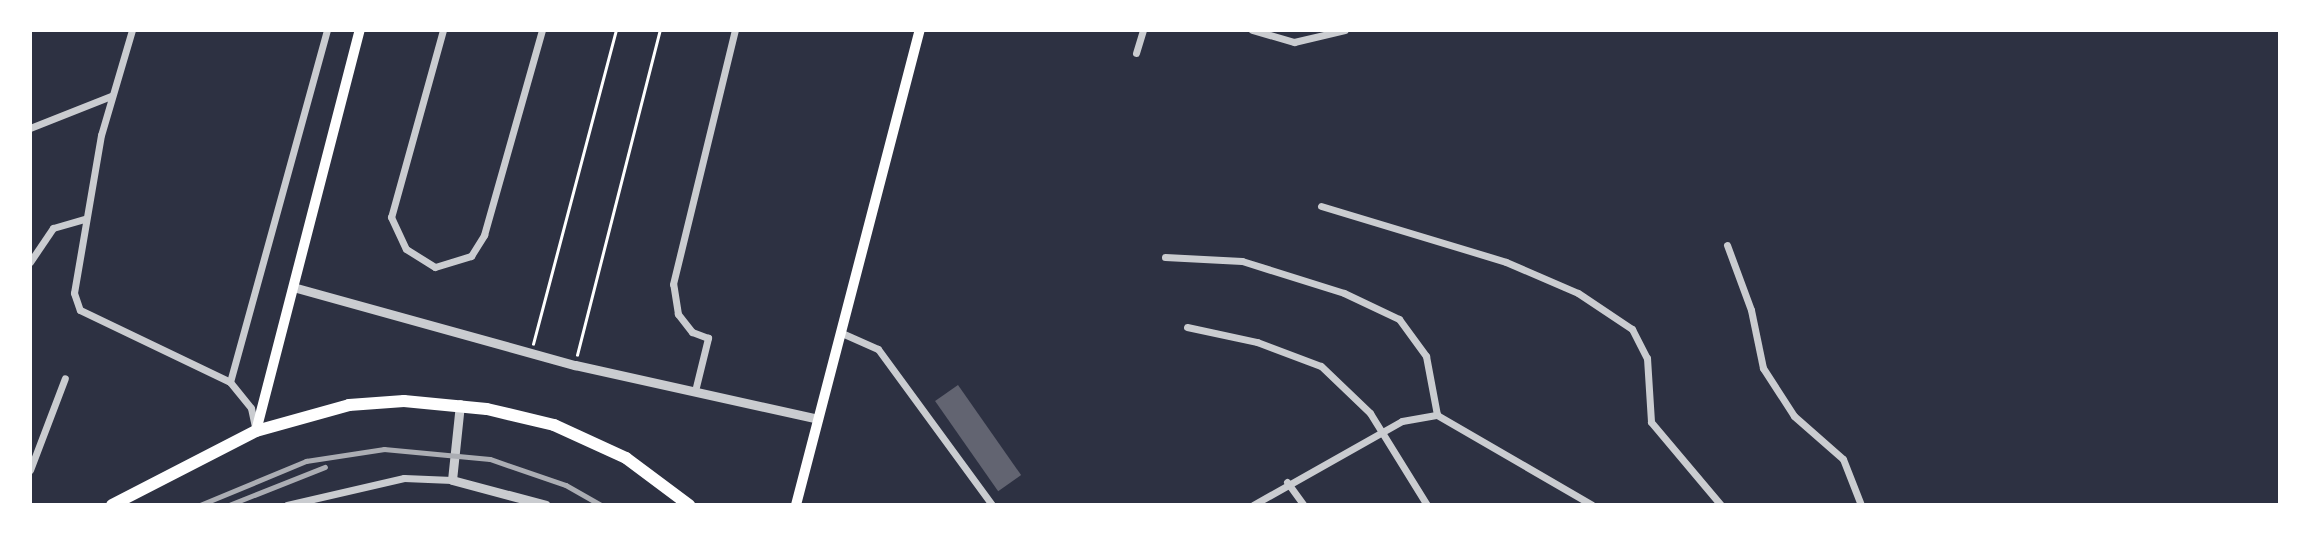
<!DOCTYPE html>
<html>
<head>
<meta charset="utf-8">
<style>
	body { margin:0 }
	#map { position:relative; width:2310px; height:535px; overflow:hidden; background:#2d3142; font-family:Manrope,sans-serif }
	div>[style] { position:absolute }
	.building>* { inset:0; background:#626471; transform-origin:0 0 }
	.path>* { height:2.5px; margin:-1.25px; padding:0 1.25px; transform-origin:1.25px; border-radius:1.25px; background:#fff }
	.minor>* { height:7px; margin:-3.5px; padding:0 3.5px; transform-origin:3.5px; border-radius:3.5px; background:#caccd0 }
	.tertiary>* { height:9px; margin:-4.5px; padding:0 4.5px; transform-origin:4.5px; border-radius:4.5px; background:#caccd0 }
	.secondary>* { height:10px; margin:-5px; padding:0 5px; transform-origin:5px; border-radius:5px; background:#fff }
	.primary>* { height:12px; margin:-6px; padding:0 6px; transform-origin:6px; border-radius:6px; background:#fff }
	.rail>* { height:4.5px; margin:-2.25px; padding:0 2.25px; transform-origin:2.25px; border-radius:2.25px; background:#abadb3 }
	span { translate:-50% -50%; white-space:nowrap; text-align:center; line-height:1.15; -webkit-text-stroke:7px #fff; paint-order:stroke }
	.frame { position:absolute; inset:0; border:32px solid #fff; pointer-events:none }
</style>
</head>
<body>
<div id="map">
	<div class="building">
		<div style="left:958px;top:385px;width:110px;height:28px;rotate:55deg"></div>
	</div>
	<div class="path">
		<div style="left:533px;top:344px;width:325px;rotate:-75.2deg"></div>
		<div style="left:577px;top:355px;width:335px;rotate:-75.7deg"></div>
	</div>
	<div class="minor">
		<div style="left:132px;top:30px;width:109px;rotate:106.4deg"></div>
		<div style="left:101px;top:135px;width:160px;rotate:99.7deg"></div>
		<div style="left:74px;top:293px;width:18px;rotate:71deg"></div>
		<div style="left:80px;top:310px;width:166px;rotate:25.6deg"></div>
		<div style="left:230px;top:382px;width:33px;rotate:51deg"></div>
		<div style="left:251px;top:408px;width:19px;rotate:78deg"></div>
		<div style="left:443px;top:30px;width:194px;rotate:105.5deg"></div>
		<div style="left:391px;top:217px;width:35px;rotate:65deg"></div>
		<div style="left:406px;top:249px;width:34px;rotate:32deg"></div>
		<div style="left:435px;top:267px;width:38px;rotate:-17deg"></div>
		<div style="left:471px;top:256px;width:25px;rotate:-58deg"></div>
		<div style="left:484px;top:235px;width:213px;rotate:-74.2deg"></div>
		<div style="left:1252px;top:30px;width:44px;rotate:15.9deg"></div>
		<div style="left:1294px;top:42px;width:52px;rotate:-13.2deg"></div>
		<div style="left:1136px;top:53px;width:24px;rotate:-73deg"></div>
		<div style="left:30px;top:128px;width:87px;rotate:-21.6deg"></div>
		<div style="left:1321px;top:206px;width:193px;rotate:16.8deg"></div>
		<div style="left:1506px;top:262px;width:78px;rotate:23.3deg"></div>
		<div style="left:1578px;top:293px;width:65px;rotate:33.7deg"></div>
		<div style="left:1632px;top:329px;width:33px;rotate:63deg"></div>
		<div style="left:1647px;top:358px;width:64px;rotate:86.4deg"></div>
		<div style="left:1651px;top:422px;width:109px;rotate:49.9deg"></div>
		<div style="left:1727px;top:245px;width:69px;rotate:69.7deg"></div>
		<div style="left:1751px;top:310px;width:59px;rotate:78.3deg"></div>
		<div style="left:1763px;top:368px;width:57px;rotate:57.1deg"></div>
		<div style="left:1794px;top:416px;width:65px;rotate:41.3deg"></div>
		<div style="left:1843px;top:459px;width:49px;rotate:68.6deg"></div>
		<div style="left:1165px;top:257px;width:77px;rotate:3deg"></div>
		<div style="left:1242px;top:261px;width:107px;rotate:17.4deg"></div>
		<div style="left:1344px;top:293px;width:61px;rotate:25.3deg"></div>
		<div style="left:1399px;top:319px;width:46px;rotate:53.9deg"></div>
		<div style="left:1426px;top:356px;width:60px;rotate:79.4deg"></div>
		<div style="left:30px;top:262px;width:41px;rotate:-55.9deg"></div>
		<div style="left:53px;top:228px;width:33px;rotate:-16deg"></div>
		<div style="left:1187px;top:327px;width:72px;rotate:12.1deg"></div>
		<div style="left:1257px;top:342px;width:68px;rotate:20.6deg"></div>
		<div style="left:1321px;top:366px;width:68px;rotate:43.8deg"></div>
		<div style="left:1370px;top:413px;width:108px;rotate:58.2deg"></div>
		<div style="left:844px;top:334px;width:37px;rotate:24deg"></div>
		<div style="left:878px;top:349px;width:193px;rotate:53.8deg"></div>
		<div style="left:230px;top:382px;width:365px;rotate:-74.6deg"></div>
		<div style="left:695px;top:391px;width:55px;rotate:-76.2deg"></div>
		<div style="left:708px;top:338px;width:17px;rotate:-159deg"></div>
		<div style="left:692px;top:332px;width:23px;rotate:-128deg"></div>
		<div style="left:678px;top:314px;width:30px;rotate:-99deg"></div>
		<div style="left:673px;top:284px;width:261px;rotate:-76.3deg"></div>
		<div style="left:30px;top:470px;width:98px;rotate:-69.2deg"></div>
		<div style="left:1287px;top:482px;width:29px;rotate:54deg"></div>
		<div style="left:287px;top:505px;width:120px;rotate:-13deg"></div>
		<div style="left:404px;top:478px;width:48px;rotate:2.4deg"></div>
		<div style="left:1253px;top:505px;width:171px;rotate:-29.4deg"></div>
		<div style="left:1402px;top:421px;width:36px;rotate:-10deg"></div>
		<div style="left:1437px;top:415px;width:179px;rotate:30.1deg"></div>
	</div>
	<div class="tertiary">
		<div style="left:293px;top:287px;width:293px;rotate:15.5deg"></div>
		<div style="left:575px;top:365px;width:249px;rotate:12.5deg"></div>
		<div style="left:460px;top:404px;width:76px;rotate:96deg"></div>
		<div style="left:452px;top:480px;width:97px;rotate:14.9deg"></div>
	</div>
	<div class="secondary">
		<div style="left:256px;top:431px;width:414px;rotate:-75.5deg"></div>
		<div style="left:796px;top:505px;width:491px;rotate:-75.4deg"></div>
	</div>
	<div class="primary">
		<div style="left:112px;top:505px;width:162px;rotate:-27.2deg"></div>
		<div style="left:256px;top:431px;width:97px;rotate:-15.6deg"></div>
		<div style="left:349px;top:405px;width:55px;rotate:-4.2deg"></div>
		<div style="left:404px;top:401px;width:83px;rotate:5.5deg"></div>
		<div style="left:487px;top:409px;width:69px;rotate:13.4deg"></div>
		<div style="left:554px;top:425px;width:79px;rotate:24.6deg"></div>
		<div style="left:626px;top:458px;width:79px;rotate:36.7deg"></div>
	</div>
	<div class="rail">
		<div style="left:200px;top:505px;width:115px;rotate:-22.5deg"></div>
		<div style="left:306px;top:461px;width:79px;rotate:-8.7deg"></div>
		<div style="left:384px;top:449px;width:106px;rotate:5.4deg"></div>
		<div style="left:490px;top:459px;width:80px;rotate:18.9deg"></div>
		<div style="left:566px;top:485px;width:40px;rotate:29.7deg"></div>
		<div style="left:229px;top:505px;width:103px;rotate:-21.6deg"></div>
	</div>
	<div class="frame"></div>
</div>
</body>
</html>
